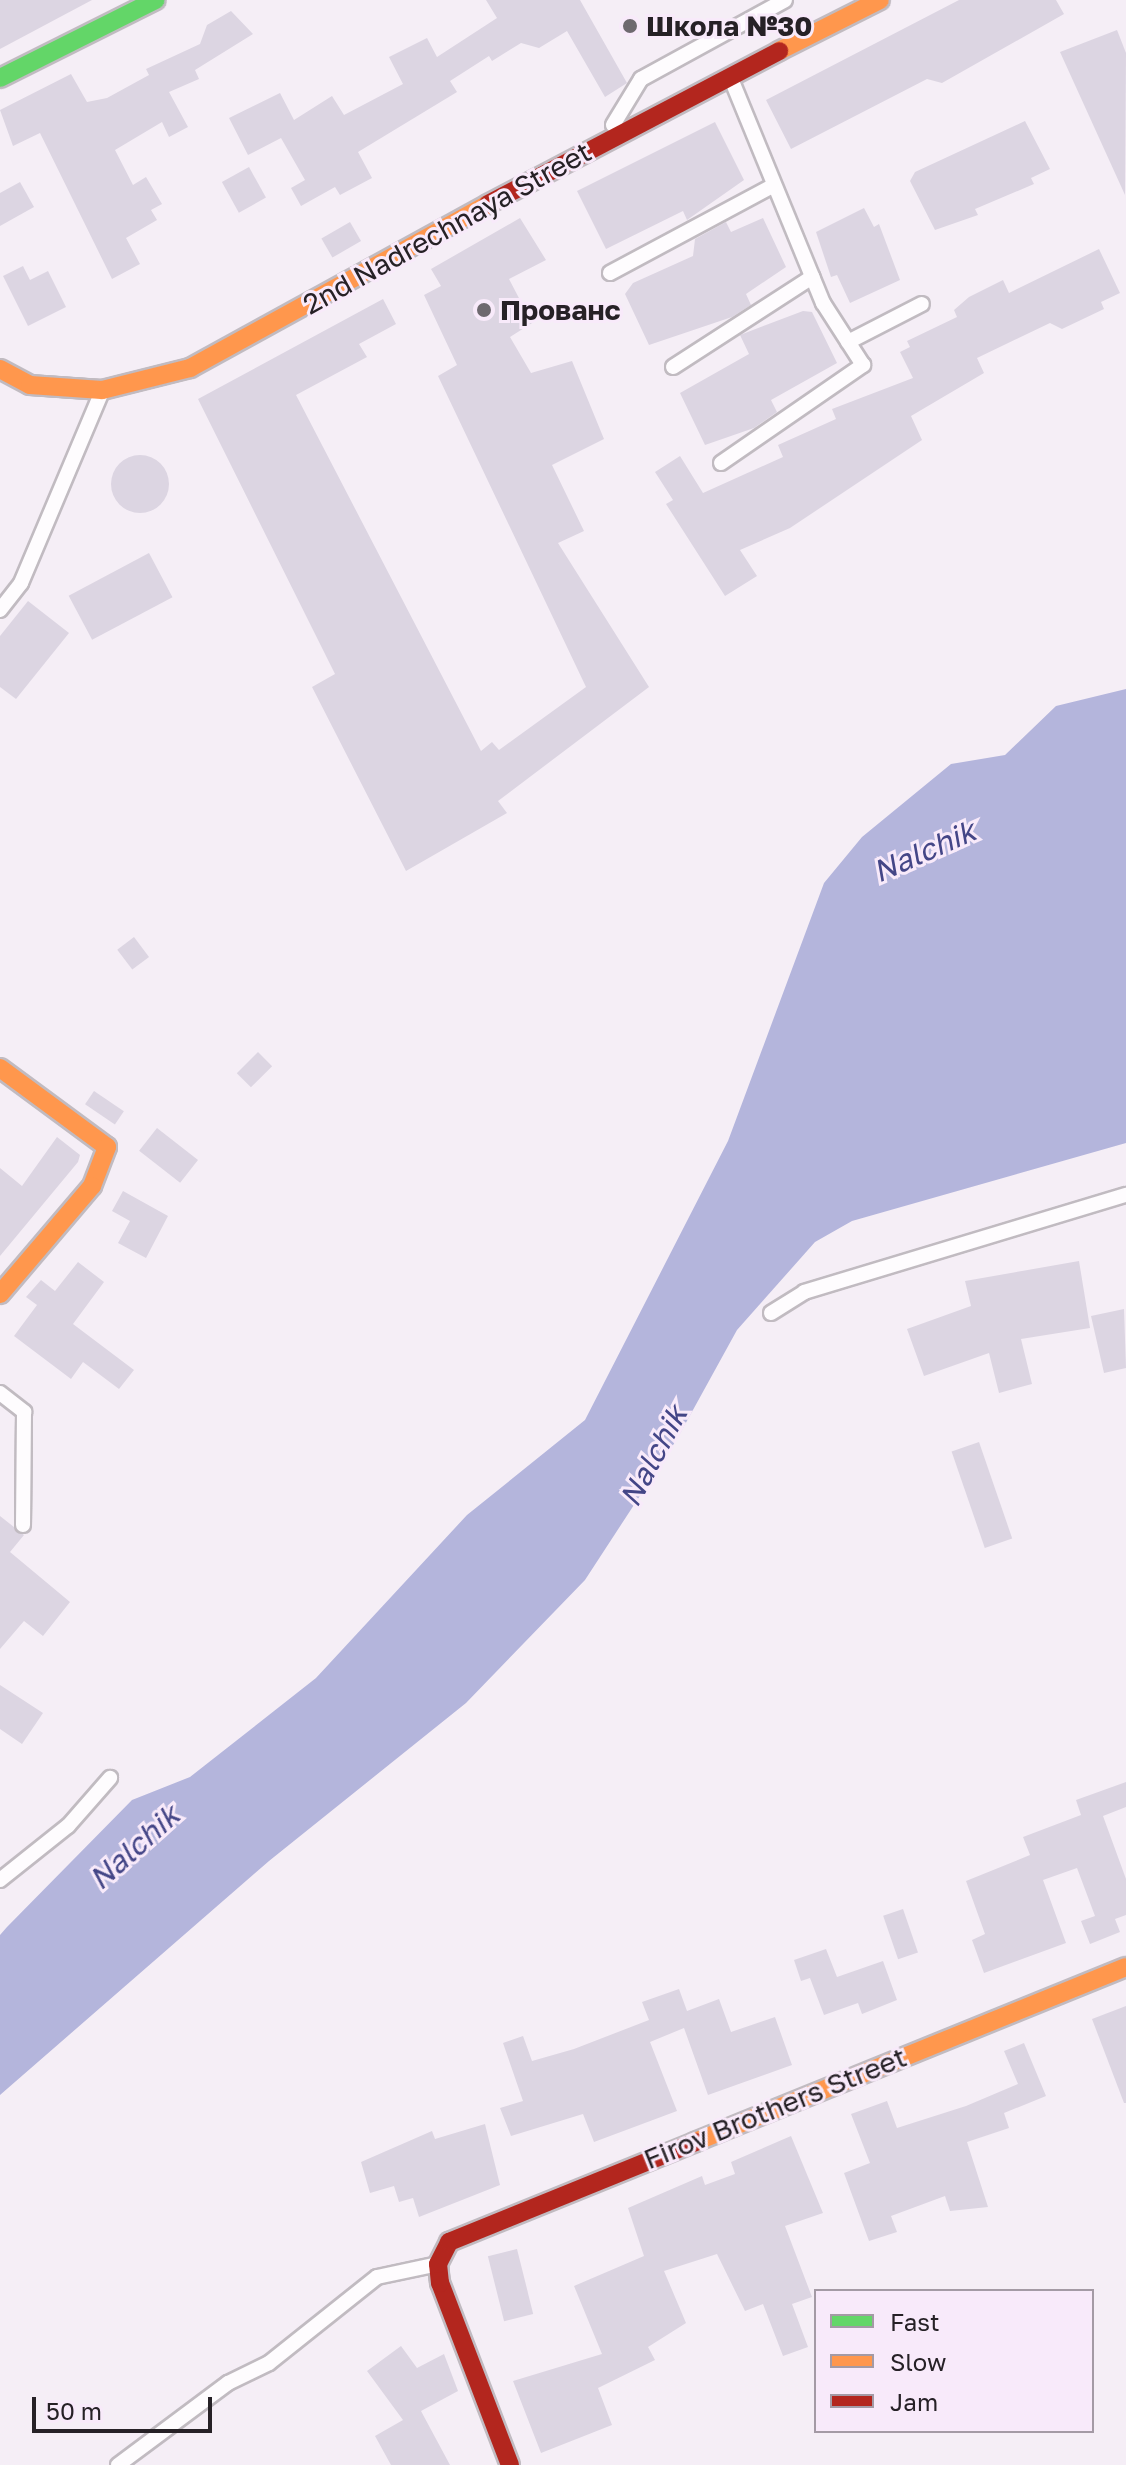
<!DOCTYPE html>
<html>
<head>
<meta charset="utf-8">
<style>
	body { margin:0 }
	#map { position:relative; width:1126px; height:2465px; overflow:hidden; background:#f5eef6; font-family:"Golos Text",sans-serif }
	div>[style] { position:absolute }
	.water>* { inset:0; background:#b4b5dc }
	.building>* { inset:0; background:#dcd5e2; transform-origin:0 0 }
	.round { border-radius:50% }
	.roads { filter:drop-shadow(2px 0 #c1bbc1) drop-shadow(-2px 0 #c1bbc1) drop-shadow(0 2px #c1bbc1) drop-shadow(0 -2px #c1bbc1) }
	.lane>* { height:14px; margin:-7px; padding:0 7px; transform-origin:7px; border-radius:7px; background:#fefcfe }
	.fast>* { height:18px; margin:-9px; padding:0 9px; transform-origin:9px; border-radius:9px; background:#63d668 }
	.slow>* { height:18px; margin:-9px; padding:0 9px; transform-origin:9px; border-radius:9px; background:#ff974d }
	.jam>* { height:18px; margin:-9px; padding:0 9px; transform-origin:9px; border-radius:9px; background:#b3261e }
	.dots>* { width:22px; height:22px; translate:-50% -50%; box-sizing:border-box; border:4px solid #f8eafa; border-radius:50% }
	span { translate:-50% -50%; white-space:nowrap; text-align:center; line-height:1.15; -webkit-text-stroke:6px #f8eafa; paint-order:stroke }
	.poi-label { font-size:28px; color:#262126; font-weight:700 }
	.left { translate:0 -50%; text-align:left }
	.street-label { font-size:28px; color:#262126 }
	.water-label { font-size:30px; color:#444687; font-style:italic }
	.legend { position:absolute; left:814px; top:2289px; width:280px; height:144px; box-sizing:border-box; background:#f8eafa; border:2px solid #a49aa5; margin:0; padding:10px 14px; list-style:none; font-size:24px; color:#262126 }
	.legend li { display:flex; align-items:center; gap:16px; height:40px }
	.legend b { width:40px; border:2px solid #a49aa5 }
	.scale { position:absolute; left:32px; top:2397px; width:180px; height:36px; box-sizing:border-box; border:4px solid #262126; border-top:0; padding-left:10px; font-size:24px; line-height:28px; white-space:nowrap; color:#262126; -webkit-text-stroke:6px #f8eafa; paint-order:stroke }
</style>
</head>
<body>
<div id="map">
	<div class="water">
		<div style="clip-path:polygon(1126px 689px,1126px 1143px,852px 1221px,815px 1242px,737px 1330px,677px 1439px,585px 1580px,466px 1703px,269px 1861px,0 2095px,0 1935px,7px 1927px,132px 1800px,190px 1777px,316px 1678px,467px 1515px,585px 1420px,728px 1141px,824px 883px,862px 837px,951px 764px,1005px 755px,1056px 706px)"></div>
	</div>
	<div class="building">
		<div style="clip-path:polygon(0 0,92px 0,0 49px)"></div>
		<div style="clip-path:polygon(486px 0,580px 0,627px 83px,605px 97px,567px 31px,539px 48px,521px 43px,492px 61px,489px 56px,450px 81px,457px 92px,358px 152px,372px 178px,340px 195px,335px 187px,301px 206px,291px 188px,305px 180px,281px 138px,248px 155px,229px 118px,280px 93px,294px 120px,332px 96px,344px 115px,403px 84px,389px 57px,427px 38px,437px 57px,497px 18px)"></div>
		<div style="clip-path:polygon(959px 0,1056px 0,1064px 14px,942px 83px,927px 79px,791px 149px,766px 100px)"></div>
		<div style="clip-path:polygon(231px 11px,253px 34px,195px 70px,199px 79px,169px 92px,188px 127px,169px 137px,162px 122px,115px 150px,133px 185px,146px 177px,162px 204px,151px 210px,157px 220px,126px 238px,140px 264px,112px 279px,40px 133px,13px 146px,0 110px,71px 74px,87px 102px,107px 98px,149px 75px,146px 69px,200px 44px,207px 25px)"></div>
		<div style="clip-path:polygon(1117px 30px,1126px 53px,1125px 195px,1060px 52px)"></div>
		<div style="clip-path:polygon(1025px 121px,1050px 169px,1031px 178px,1034px 184px,975px 209px,978px 215px,935px 230px,910px 181px,915px 172px)"></div>
		<div style="clip-path:polygon(715px 122px,744px 180px,687px 220px,683px 211px,606px 249px,577px 191px)"></div>
		<div style="left:249px;top:167px;width:35px;height:31px;rotate:61deg"></div>
		<div style="clip-path:polygon(20px 182px,34px 207px,0 226px,0 193px)"></div>
		<div style="clip-path:polygon(864px 208px,874px 227px,879px 224px,900px 280px,850px 303px,837px 275px,831px 277px,816px 232px)"></div>
		<div style="clip-path:polygon(520px 218px,546px 260px,509px 279px,532px 323px,510px 337px,531px 373px,572px 361px,604px 439px,552px 465px,584px 531px,558px 543px,649px 687px,498px 801px,507px 813px,406px 871px,312px 687px,335px 674px,198px 399px,383px 299px,396px 324px,359px 344px,367px 357px,296px 395px,481px 751px,492px 742px,499px 750px,586px 687px,438px 376px,457px 365px,424px 295px,441px 286px,431px 269px)"></div>
		<div style="clip-path:polygon(763px 218px,786px 267px,746px 294px,751px 305px,732px 317px,649px 345px,625px 294px,633px 283px,693px 256px,695px 239px,726px 222px,731px 232px)"></div>
		<div style="left:350px;top:222px;width:22px;height:33px;rotate:60deg"></div>
		<div style="clip-path:polygon(1099px 249px,1120px 293px,1101px 302px,1104px 309px,1062px 329px,1050px 323px,977px 358px,984px 373px,911px 416px,922px 440px,790px 528px,740px 550px,757px 576px,725px 596px,666px 504px,673px 500px,655px 472px,680px 456px,703px 493px,783px 457px,778px 445px,836px 419px,832px 409px,913px 378px,900px 352px,910px 347px,907px 341px,957px 317px,954px 310px,969px 297px,1003px 280px,1009px 293px)"></div>
		<div style="clip-path:polygon(23px 266px,30px 280px,48px 271px,66px 307px,28px 326px,3px 276px)"></div>
		<div style="clip-path:polygon(803px 311px,812px 312px,837px 363px,771px 400px,777px 412px,754px 428px,705px 445px,680px 393px,749px 354px,740px 335px)"></div>
		<div class="round" style="left:111px;top:455px;width:58px;height:58px"></div>
		<div style="left:149px;top:553px;width:50px;height:91px;rotate:62deg"></div>
		<div style="clip-path:polygon(28px 601px,69px 633px,16px 699px,0 687px,0 636px)"></div>
		<div style="left:134px;top:937px;width:25px;height:21px;rotate:53deg"></div>
		<div style="left:258px;top:1052px;width:20px;height:30px;rotate:45deg"></div>
		<div style="left:94px;top:1091px;width:36px;height:16px;rotate:34deg"></div>
		<div style="left:157px;top:1128px;width:52px;height:29px;rotate:38deg"></div>
		<div style="clip-path:polygon(57px 1137px,80px 1155px,78px 1162px,0 1256px,0 1168px,22px 1186px)"></div>
		<div style="clip-path:polygon(123px 1191px,168px 1216px,146px 1258px,118px 1243px,130px 1221px,112px 1211px)"></div>
		<div style="clip-path:polygon(1079px 1261px,1090px 1328px,1021px 1339px,1032px 1384px,999px 1393px,989px 1353px,924px 1376px,907px 1329px,971px 1306px,965px 1281px)"></div>
		<div style="clip-path:polygon(78px 1262px,104px 1282px,73px 1324px,134px 1370px,119px 1389px,83px 1362px,71px 1379px,14px 1336px,37px 1305px,26px 1297px,41px 1280px,55px 1291px)"></div>
		<div style="clip-path:polygon(1124px 1309px,1126px 1368px,1104px 1373px,1091px 1316px)"></div>
		<div style="left:979px;top:1442px;width:102px;height:29px;rotate:71deg"></div>
		<div style="clip-path:polygon(0 1516px,24px 1535px,10px 1552px,70px 1602px,43px 1636px,24px 1621px,0 1649px)"></div>
		<div style="clip-path:polygon(0 1685px,43px 1713px,22px 1744px,0 1729px)"></div>
		<div style="clip-path:polygon(1126px 1782px,1126px 1807px,1103px 1816px,1126px 1879px,1126px 1915px,1115px 1919px,1120px 1932px,1090px 1944px,1081px 1921px,1095px 1916px,1077px 1868px,1043px 1880px,1066px 1943px,984px 1973px,972px 1940px,985px 1934px,966px 1881px,1030px 1855px,1023px 1837px,1081px 1815px,1076px 1800px)"></div>
		<div style="left:903px;top:1909px;width:46px;height:21px;rotate:71deg"></div>
		<div style="clip-path:polygon(826px 1949px,837px 1977px,883px 1961px,897px 2000px,862px 2014px,858px 2003px,824px 2015px,810px 1978px,801px 1981px,794px 1960px)"></div>
		<div style="clip-path:polygon(679px 1989px,687px 2011px,719px 1999px,731px 2032px,775px 2017px,792px 2065px,708px 2095px,684px 2028px,650px 2042px,677px 2111px,594px 2142px,583px 2114px,511px 2136px,500px 2108px,523px 2101px,503px 2043px,523px 2036px,532px 2061px,574px 2049px,649px 2020px,642px 2002px)"></div>
		<div style="clip-path:polygon(1126px 2006px,1126px 2103px,1124px 2103px,1092px 2019px)"></div>
		<div style="clip-path:polygon(1024px 2043px,1046px 2096px,1004px 2113px,1009px 2128px,967px 2142px,988px 2207px,950px 2211px,945px 2196px,891px 2216px,897px 2232px,869px 2241px,844px 2173px,870px 2163px,851px 2114px,887px 2101px,897px 2128px,966px 2106px,1018px 2084px,1004px 2051px)"></div>
		<div style="clip-path:polygon(485px 2124px,500px 2185px,419px 2217px,413px 2198px,399px 2202px,394px 2186px,370px 2193px,361px 2162px,432px 2131px,435px 2139px)"></div>
		<div style="clip-path:polygon(791px 2136px,823px 2213px,785px 2226px,812px 2297px,792px 2304px,808px 2347px,783px 2356px,763px 2304px,745px 2311px,717px 2254px,664px 2271px,686px 2323px,648px 2347px,655px 2360px,598px 2388px,612px 2425px,541px 2453px,513px 2381px,602px 2354px,574px 2286px,644px 2256px,628px 2208px,702px 2176px,705px 2185px,735px 2174px,731px 2162px)"></div>
		<div style="left:517px;top:2249px;width:67px;height:30px;rotate:76deg"></div>
		<div style="clip-path:polygon(401px 2346px,417px 2368px,444px 2354px,458px 2391px,421px 2411px,450px 2465px,391px 2465px,375px 2436px,403px 2420px,367px 2371px)"></div>
	</div>
	<div class="roads">
		<div class="lane">
			<div style="left:613px;top:125px;width:54px;rotate:-58.7deg"></div>
			<div style="left:641px;top:79px;width:164px;rotate:-28.7deg"></div>
			<div style="left:610px;top:273px;width:184px;rotate:-28.2deg"></div>
			<div style="left:848px;top:342px;width:83px;rotate:-27.2deg"></div>
			<div style="left:673px;top:367px;width:166px;rotate:-32.9deg"></div>
			<div style="left:721px;top:463px;width:173px;rotate:-34.6deg"></div>
			<div style="left:863px;top:365px;width:74px;rotate:-122.8deg"></div>
			<div style="left:823px;top:303px;width:245px;rotate:-112.3deg"></div>
			<div style="left:0;top:610px;width:34px;rotate:-52deg"></div>
			<div style="left:21px;top:583px;width:205px;rotate:-67.1deg"></div>
			<div style="left:771px;top:1313px;width:39px;rotate:-32deg"></div>
			<div style="left:804px;top:1292px;width:336px;rotate:-16.8deg"></div>
			<div style="left:0;top:1393px;width:31px;rotate:38deg"></div>
			<div style="left:24px;top:1412px;width:113px;rotate:90.5deg"></div>
			<div style="left:0;top:1880px;width:87px;rotate:-38.5deg"></div>
			<div style="left:68px;top:1826px;width:64px;rotate:-48.8deg"></div>
			<div style="left:118px;top:2465px;width:137px;rotate:-36.7deg"></div>
			<div style="left:228px;top:2383px;width:46px;rotate:-26deg"></div>
			<div style="left:269px;top:2363px;width:138px;rotate:-38.5deg"></div>
			<div style="left:377px;top:2277px;width:62px;rotate:-12deg"></div>
		</div>
		<div class="fast">
			<div style="left:0;top:78px;width:174px;rotate:-26.6deg"></div>
		</div>
		<div class="slow">
			<div style="left:779px;top:51px;width:113px;rotate:-26.8deg"></div>
			<div style="left:0;top:369px;width:34px;rotate:28deg"></div>
			<div style="left:30px;top:385px;width:72px;rotate:4deg"></div>
			<div style="left:102px;top:390px;width:91px;rotate:-14deg"></div>
			<div style="left:190px;top:368px;width:340px;rotate:-28.8deg"></div>
			<div style="left:0;top:1068px;width:133px;rotate:36.4deg"></div>
			<div style="left:107px;top:1147px;width:42px;rotate:111deg"></div>
			<div style="left:92px;top:1186px;width:142px;rotate:130.4deg"></div>
			<div style="left:695px;top:2142px;width:465px;rotate:-22.1deg"></div>
		</div>
		<div class="jam">
			<div style="left:488px;top:204px;width:329px;rotate:-27.7deg"></div>
			<div style="left:510px;top:2465px;width:195px;rotate:-111deg"></div>
			<div style="left:440px;top:2283px;width:19px;rotate:-96deg"></div>
			<div style="left:438px;top:2264px;width:25px;rotate:-63deg"></div>
			<div style="left:449px;top:2242px;width:266px;rotate:-22.1deg"></div>
		</div>
	</div>
	<div class="dots">
		<div style="left:630px;top:26px;background:#6e696f"></div>
		<div style="left:484px;top:310px;background:#6e696f"></div>
	</div>
	<div class="poi-label">
		<span class="left" style="left:646px;top:26px">Школа №30</span>
		<span class="left" style="left:500px;top:310px">Прованс</span>
	</div>
	<div class="street-label">
		<span style="left:447px;top:228px;rotate:-29deg">2nd Nadrechnaya Street</span>
		<span style="left:775px;top:2108px;rotate:-22deg">Firov Brothers Street</span>
	</div>
	<div class="water-label">
		<span style="left:924px;top:851px;rotate:-24deg">Nalchik</span>
		<span style="left:653px;top:1456px;rotate:-62deg">Nalchik</span>
		<span style="left:134px;top:1847px;rotate:-42deg">Nalchik</span>
	</div>
	<ul class="legend">
	<li><b style="height:10px;background:#63d668"></b>Fast</li>
	<li><b style="height:10px;background:#ff974d"></b>Slow</li>
	<li><b style="height:10px;background:#b3261e"></b>Jam</li>
	</ul>
	<div class="scale">50 m</div>
</div>
</body>
</html>
